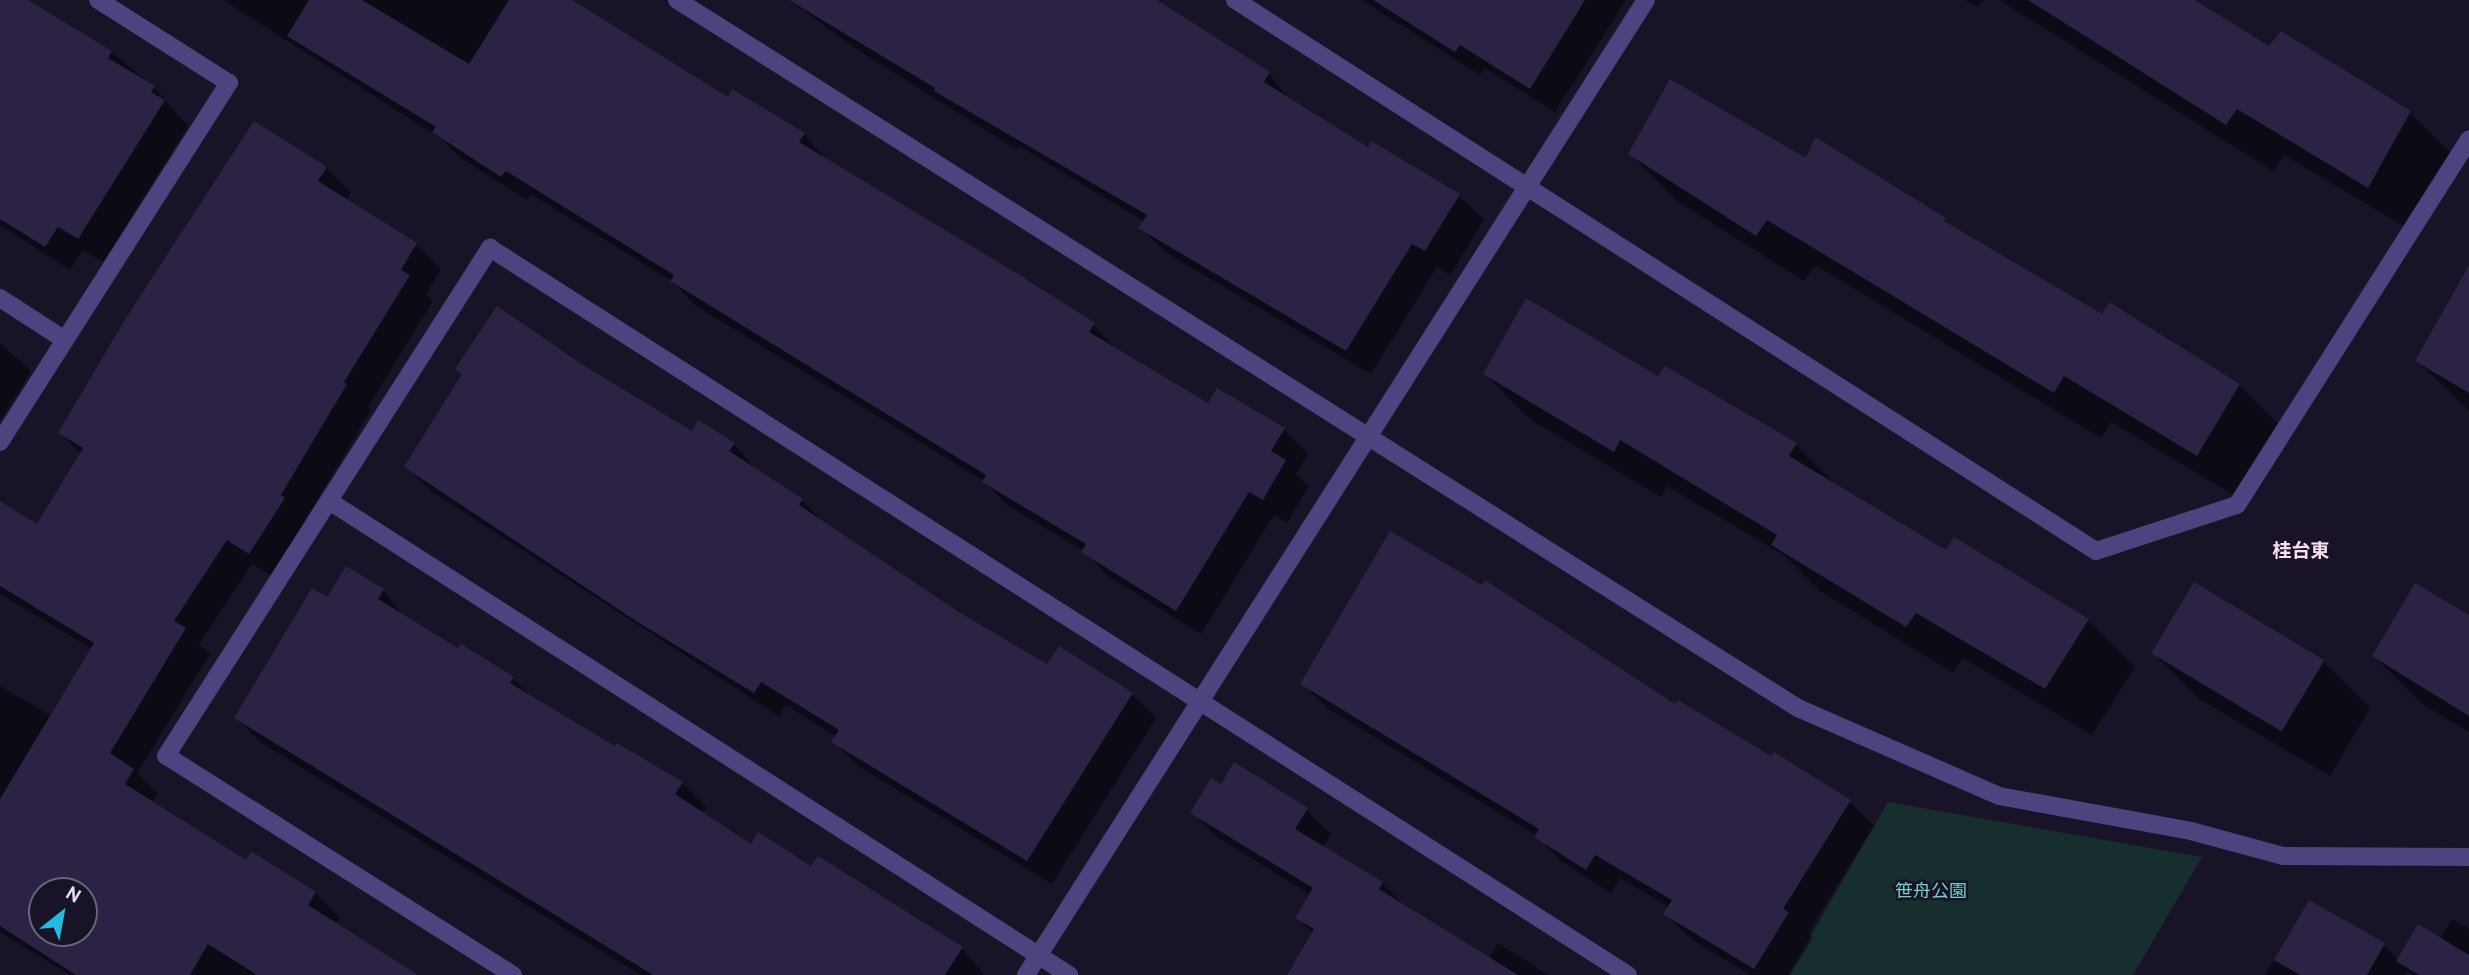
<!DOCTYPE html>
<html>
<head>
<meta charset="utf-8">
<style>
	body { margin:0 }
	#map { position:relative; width:2469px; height:975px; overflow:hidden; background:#181326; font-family:Overpass,"Noto Sans JP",sans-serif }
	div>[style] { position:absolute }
	.green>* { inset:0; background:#172e2f }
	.shadow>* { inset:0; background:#0007 }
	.building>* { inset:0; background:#2c2244; transform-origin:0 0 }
	.minor>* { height:18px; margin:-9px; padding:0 9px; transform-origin:9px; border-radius:9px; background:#4c447f }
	span { translate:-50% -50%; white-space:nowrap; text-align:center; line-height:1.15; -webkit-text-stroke:5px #181326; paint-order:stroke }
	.park-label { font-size:18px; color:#71d2c3 }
	.neighbourhood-label { font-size:19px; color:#fbdeee; font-weight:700 }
	.north { position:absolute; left:28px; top:877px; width:70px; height:70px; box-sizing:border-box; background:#181326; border:2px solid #69647b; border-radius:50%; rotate:31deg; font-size:19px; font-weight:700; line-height:28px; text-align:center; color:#e3ddfa }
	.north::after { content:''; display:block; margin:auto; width:24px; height:32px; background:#22bce1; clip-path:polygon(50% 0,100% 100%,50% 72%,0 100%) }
</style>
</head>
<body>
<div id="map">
	<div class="green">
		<div style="clip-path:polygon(1888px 802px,2202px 857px,2133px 975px,1788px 975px)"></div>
	</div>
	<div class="shadow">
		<div style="clip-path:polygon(0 0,25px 0,111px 52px,154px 87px,188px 126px,103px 262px,83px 250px,70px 270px,0 225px)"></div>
		<div style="clip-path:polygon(223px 0,568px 0,728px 99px,804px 134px,827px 161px,1094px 325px,1117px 350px,1208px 405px,1284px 429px,1308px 454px,1296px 474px,1309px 486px,1287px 523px,1274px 515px,1201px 634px,1108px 576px,1084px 551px,1008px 506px,984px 481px,696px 306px,673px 282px,531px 194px,527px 200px,459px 157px,442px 139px)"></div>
		<div style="clip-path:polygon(789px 0,1152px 0,1269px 74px,1291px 101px,1368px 149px,1372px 143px,1459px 196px,1484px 220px,1450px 275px,1437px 267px,1371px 374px,1165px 252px,1141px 228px,1145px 222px,1019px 146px,1017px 150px,855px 48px)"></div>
		<div style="clip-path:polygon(1362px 0,1626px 0,1555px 112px,1485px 68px,1480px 75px)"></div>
		<div style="clip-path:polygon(1965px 0,1983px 0,1978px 7px)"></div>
		<div style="clip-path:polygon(1999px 0,2192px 0,2270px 49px,2410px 113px,2457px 159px,2415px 233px,2284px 155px,2273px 171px)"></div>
		<div style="clip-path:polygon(1816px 140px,1956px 231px,2103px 316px,2239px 385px,2286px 432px,2244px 501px,2111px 422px,2101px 438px,1815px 265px,1804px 281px,1677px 201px,1630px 154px,1806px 161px)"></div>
		<div style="clip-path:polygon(evenodd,326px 168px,351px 193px,346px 201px,416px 245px,441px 269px,426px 294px,433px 301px,368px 407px,371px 410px,305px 520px,308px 523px,274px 577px,252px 564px,199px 644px,210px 654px,137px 773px,158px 794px,152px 803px,246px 862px,315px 893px,340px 918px,335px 924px,415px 975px,70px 975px,0 932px,0 686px,51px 716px,92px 649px,0 594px,0 532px,38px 526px,81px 454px,60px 433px,326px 168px,42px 891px,84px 891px,84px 933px,42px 933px,42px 891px)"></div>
		<div style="clip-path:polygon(2469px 291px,2469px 411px,2417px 361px)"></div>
		<div style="clip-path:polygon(0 343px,31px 371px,0 421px)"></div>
		<div style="clip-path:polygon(582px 367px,692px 433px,734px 444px,757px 471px,802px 500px,826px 525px,956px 613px,1048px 667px,1132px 694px,1156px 718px,1052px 884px,858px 766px,834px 742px,837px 737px,786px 705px,779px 716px,431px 491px,407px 467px)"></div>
		<div style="clip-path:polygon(1485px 374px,1658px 379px,1796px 445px,1839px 488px,1947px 553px,1955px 539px,2088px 621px,2135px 667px,2092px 735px,1963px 658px,1953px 673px,1820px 591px,1785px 556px,1667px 486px,1661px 497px,1531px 420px)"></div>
		<div style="clip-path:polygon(383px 590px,405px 618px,513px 678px,534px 700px,616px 749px,682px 783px,706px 807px,702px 814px,751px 846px,812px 869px,962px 948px,984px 975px,641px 975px,260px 742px,236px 717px,328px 599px)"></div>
		<div style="clip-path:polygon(2469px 617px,2469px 732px,2421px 703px,2374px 656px)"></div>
		<div style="clip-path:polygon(2153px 653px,2323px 661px,2370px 708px,2330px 776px,2199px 699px)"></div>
		<div style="clip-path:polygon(1302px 683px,1675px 707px,1849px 801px,1874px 826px,1808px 933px,1813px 938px,1790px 975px,1750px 975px,1690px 938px,1666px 914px,1669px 907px,1620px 878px,1611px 893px,1561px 861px,1537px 836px,1327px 708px)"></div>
		<div style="clip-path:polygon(1221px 786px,1306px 810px,1331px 834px,1323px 847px,1382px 883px,1406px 907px,1489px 959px,1498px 943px,1549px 975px,1289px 975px,1313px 934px,1298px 918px,1311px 895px,1217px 837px,1192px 812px)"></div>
		<div style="clip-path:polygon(2309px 903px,2384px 945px,2399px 960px,2440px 939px,2452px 919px,2469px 929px,2469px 975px,2412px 975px,2408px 971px,2405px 975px,2265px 975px)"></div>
	</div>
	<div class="building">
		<div style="clip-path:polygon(0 0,28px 0,112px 51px,108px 58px,155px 86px,151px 92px,165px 100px,78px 239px,58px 227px,45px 247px,0 219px)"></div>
		<div style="clip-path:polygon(309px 0,362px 0,469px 64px,509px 0,572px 0,728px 97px,732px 89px,805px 133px,799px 142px,1018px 274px,1095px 323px,1089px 332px,1208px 403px,1217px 388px,1285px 428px,1271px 451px,1286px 460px,1263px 500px,1249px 492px,1176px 611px,1081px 552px,1086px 544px,982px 482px,986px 475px,670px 281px,674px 275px,669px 272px,506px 171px,501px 177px,432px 132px,436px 127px,287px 36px)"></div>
		<div style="clip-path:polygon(789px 0,1157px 0,1270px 72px,1264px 82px,1368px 147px,1371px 141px,1460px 194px,1425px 251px,1412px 244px,1346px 351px,1138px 228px,1147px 215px,934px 91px,935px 88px)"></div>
		<div style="clip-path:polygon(1373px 0,1585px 0,1530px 89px,1460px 45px,1455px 52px)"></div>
		<div style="clip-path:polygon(2028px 0,2195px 0,2269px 46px,2281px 31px,2411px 111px,2368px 188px,2237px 109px,2226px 125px)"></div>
		<div style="clip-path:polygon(1670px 79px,1806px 158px,1815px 137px,1946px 218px,1944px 221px,2102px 314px,2109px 302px,2240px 384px,2197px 456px,2064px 376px,2054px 393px,1767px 220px,1756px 236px,1628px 154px)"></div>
		<div style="clip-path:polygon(evenodd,254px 121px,327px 167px,318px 181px,417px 243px,401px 270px,410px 275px,344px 382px,347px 384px,281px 495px,285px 498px,249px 554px,227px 540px,174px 621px,186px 628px,110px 753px,134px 769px,125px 784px,246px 860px,251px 851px,316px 892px,308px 905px,418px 975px,257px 975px,208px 944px,190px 975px,76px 975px,0 926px,0 799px,94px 643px,0 586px,0 501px,37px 524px,83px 448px,58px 433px,126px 318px,254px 121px,42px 891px,84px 891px,84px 933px,42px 933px,42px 891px)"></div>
		<div style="clip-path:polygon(2469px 265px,2469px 393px,2415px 361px)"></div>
		<div style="clip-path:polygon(1526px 298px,1658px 376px,1665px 366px,1797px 443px,1789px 456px,1946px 550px,1954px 537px,2089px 619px,2045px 689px,1916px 613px,1906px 627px,1771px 545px,1777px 535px,1620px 440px,1614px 452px,1483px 374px)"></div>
		<div style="clip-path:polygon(497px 306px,583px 365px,692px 431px,698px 420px,735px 443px,729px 451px,803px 499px,799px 505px,957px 611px,1047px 664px,1059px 646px,1133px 693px,1027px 861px,831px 742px,839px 730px,761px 682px,754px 693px,636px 621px,404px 467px,462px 374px,455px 369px)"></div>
		<div style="clip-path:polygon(1390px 531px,1482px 585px,1485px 580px,1675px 704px,1678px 700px,1771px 756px,1774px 752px,1851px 800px,1783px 909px,1789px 912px,1754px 969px,1663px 914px,1672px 900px,1595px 855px,1586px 870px,1534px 837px,1539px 829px,1300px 684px)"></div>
		<div style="clip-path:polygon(346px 566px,384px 589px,378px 599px,458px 648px,461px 644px,514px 677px,510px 683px,615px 746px,617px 743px,683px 782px,675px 794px,751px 844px,758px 832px,811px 866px,818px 856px,963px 947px,945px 975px,653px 975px,234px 718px,312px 588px,327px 597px)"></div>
		<div style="left:2194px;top:582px;width:152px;height:83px;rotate:31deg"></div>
		<div style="clip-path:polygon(2415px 583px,2469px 615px,2469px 716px,2372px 656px)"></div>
		<div style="clip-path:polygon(1234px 762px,1308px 808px,1295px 829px,1383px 882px,1379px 889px,1518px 975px,1287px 975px,1314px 929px,1295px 918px,1313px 888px,1190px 813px,1211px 778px,1221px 784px)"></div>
		<div style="clip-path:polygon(2309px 900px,2385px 943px,2367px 975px,2300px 975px,2274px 960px)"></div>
		<div style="clip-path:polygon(2418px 924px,2469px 955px,2469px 975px,2419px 975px,2396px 961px)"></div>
	</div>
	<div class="minor">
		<div style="left:677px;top:0;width:1326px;rotate:32.28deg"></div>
		<div style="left:1798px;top:708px;width:219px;rotate:23.6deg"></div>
		<div style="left:1999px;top:796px;width:195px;rotate:10.3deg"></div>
		<div style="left:2191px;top:831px;width:95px;rotate:15.2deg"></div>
		<div style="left:2283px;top:856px;width:186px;rotate:0.3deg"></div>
		<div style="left:1235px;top:0;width:1022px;rotate:32.62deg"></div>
		<div style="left:2096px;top:551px;width:148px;rotate:-18.1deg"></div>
		<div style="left:2237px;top:505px;width:433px;rotate:-57.6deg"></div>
		<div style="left:0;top:298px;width:77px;rotate:32.9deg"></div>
		<div style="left:0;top:442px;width:426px;rotate:-57.5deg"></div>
		<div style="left:229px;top:83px;width:155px;rotate:-147.6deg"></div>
		<div style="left:329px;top:501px;width:879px;rotate:32.64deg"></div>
		<div style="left:513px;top:975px;width:410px;rotate:-147.7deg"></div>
		<div style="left:166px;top:756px;width:603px;rotate:-57.47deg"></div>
		<div style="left:490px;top:248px;width:1350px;rotate:32.57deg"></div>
		<div style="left:1026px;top:975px;width:1155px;rotate:-57.55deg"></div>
	</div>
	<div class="park-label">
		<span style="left:1931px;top:893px">笹舟公園</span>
	</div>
	<div class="neighbourhood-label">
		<span style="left:2301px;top:553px">桂台東</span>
	</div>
	<div class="north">N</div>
</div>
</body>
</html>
